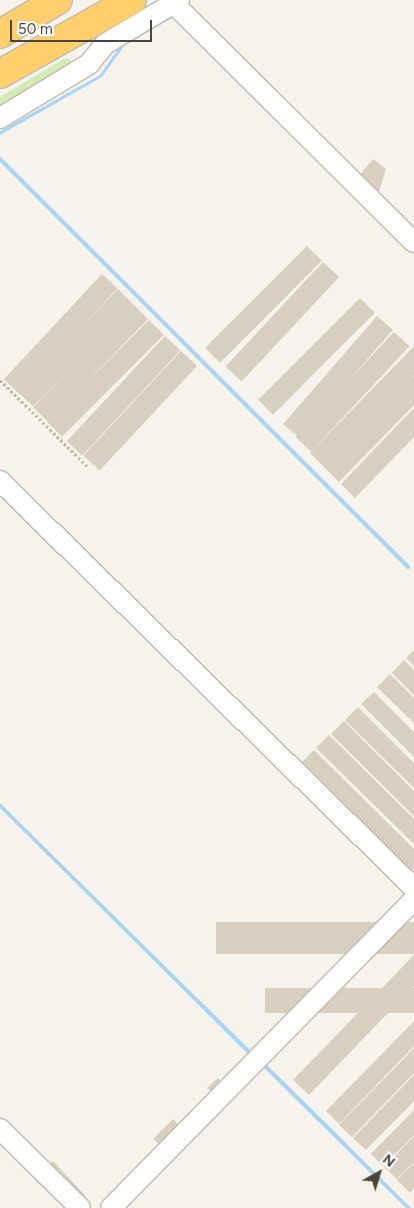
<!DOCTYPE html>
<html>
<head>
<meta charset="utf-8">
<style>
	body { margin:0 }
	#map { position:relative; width:414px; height:1208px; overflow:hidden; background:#f6f3ec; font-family:Figtree,sans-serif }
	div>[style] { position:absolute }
	.green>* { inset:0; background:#d2eab5 }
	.water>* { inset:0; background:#a9d4f2; transform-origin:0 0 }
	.building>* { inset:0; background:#d8cfc1; transform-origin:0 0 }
	.path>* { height:3px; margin-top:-1.5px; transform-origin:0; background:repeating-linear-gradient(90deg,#c4b79f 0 2.5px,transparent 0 5px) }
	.roads { filter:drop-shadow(1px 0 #c2bbae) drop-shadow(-1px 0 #c2bbae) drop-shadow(0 1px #c2bbae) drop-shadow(0 -1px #c2bbae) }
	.minor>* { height:20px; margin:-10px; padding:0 10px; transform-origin:10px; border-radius:10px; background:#fff }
	.highway>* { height:28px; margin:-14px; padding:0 14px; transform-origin:14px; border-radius:14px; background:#ffcf6e }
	span { translate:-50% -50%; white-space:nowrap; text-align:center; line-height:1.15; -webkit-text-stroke:4px #fff; paint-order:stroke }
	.north { position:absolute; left:354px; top:1148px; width:50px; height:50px; -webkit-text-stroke:4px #fff; paint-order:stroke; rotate:39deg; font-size:14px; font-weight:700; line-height:20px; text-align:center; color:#4b4439 }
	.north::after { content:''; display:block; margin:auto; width:18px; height:22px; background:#4b4439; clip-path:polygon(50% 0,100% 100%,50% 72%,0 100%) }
	.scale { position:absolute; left:10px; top:20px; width:142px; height:22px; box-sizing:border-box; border:2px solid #4b4439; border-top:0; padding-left:6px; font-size:15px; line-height:18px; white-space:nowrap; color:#4b4439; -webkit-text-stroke:4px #fff; paint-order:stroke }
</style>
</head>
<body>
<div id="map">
	<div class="green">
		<div style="clip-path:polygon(65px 58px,71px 60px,73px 68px,0 114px,0 97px)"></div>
	</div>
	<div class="water">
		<div style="clip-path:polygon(169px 16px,172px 18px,125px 45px,102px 77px,0 135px,0 131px,100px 75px,122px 43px)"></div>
		<div style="left:0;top:156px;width:581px;height:4px;rotate:45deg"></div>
		<div style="clip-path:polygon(0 803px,252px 1052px,249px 1055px,0 808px)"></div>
		<div style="clip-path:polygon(264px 1062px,336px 1133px,411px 1208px,406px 1208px,261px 1065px)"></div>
	</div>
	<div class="building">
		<div style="clip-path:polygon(373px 159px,386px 169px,379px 192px,359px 176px)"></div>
		<div style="left:307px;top:246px;width:21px;height:144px;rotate:45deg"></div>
		<div style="left:323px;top:262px;width:22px;height:143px;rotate:43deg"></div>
		<div style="left:102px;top:274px;width:21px;height:144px;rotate:43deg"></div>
		<div style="clip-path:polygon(118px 289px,148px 319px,48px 422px,33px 407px,76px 363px,33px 406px,18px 392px)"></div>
		<div style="left:360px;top:298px;width:21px;height:144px;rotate:45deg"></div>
		<div style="left:377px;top:316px;width:21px;height:143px;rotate:41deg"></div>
		<div style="left:149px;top:320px;width:21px;height:144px;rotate:45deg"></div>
		<div style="left:394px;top:332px;width:21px;height:144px;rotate:43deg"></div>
		<div style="left:165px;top:336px;width:21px;height:144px;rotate:43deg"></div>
		<div style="clip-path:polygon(414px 346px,414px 375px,410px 379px,414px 376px,414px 405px,339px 482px,310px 453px)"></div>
		<div style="left:181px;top:351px;width:22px;height:143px;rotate:43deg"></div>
		<div style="clip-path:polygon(414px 408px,414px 437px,355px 498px,341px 484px)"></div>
		<div style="clip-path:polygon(414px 650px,414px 666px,406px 658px)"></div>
		<div style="clip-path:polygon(404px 660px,414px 670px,414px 695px,392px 673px)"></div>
		<div style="clip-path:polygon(390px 674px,414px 698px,414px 723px,377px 687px)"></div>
		<div style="clip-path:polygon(374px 692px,414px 732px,414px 757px,361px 704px)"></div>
		<div style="clip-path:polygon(358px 707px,414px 763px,414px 788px,345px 720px)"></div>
		<div style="clip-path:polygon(344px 721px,414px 791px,414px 816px,331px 734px)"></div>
		<div style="clip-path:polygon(329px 735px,414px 819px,414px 844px,316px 748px)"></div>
		<div style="clip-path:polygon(314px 750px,414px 849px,414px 868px,411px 871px,301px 763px)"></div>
		<div style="left:414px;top:922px;width:32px;height:198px;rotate:90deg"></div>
		<div style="clip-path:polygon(414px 955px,414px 986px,309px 1095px,293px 1080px)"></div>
		<div style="left:414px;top:988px;width:25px;height:149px;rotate:90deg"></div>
		<div style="clip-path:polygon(414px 1021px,414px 1046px,339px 1124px,326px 1111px)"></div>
		<div style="clip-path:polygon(414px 1048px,414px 1073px,352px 1137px,339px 1125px)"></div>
		<div style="clip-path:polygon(414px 1075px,414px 1101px,366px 1150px,353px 1138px)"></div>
		<div style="clip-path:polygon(218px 1078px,223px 1083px,212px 1092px,207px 1088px)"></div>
		<div style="clip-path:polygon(414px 1110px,414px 1135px,383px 1166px,371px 1154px)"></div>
		<div style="left:173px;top:1119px;width:8px;height:28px;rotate:45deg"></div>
		<div style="clip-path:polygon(414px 1136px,414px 1162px,397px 1179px,384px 1167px)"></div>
		<div style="left:53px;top:1161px;width:47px;height:9px;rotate:47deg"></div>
		<div style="clip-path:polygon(414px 1163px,414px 1188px,410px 1193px,397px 1180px)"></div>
	</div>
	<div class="path">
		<div style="left:0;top:380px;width:125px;rotate:44.7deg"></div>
	</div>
	<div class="roads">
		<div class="minor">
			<div style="left:173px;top:3px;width:339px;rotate:44.8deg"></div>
			<div style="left:0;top:118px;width:104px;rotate:-31.2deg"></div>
			<div style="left:89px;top:64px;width:26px;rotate:-51deg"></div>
			<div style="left:105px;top:44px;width:86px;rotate:-30.7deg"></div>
			<div style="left:0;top:481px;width:581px;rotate:44.51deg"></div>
			<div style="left:0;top:1129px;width:112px;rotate:44.6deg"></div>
			<div style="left:111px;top:1208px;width:432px;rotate:-45.5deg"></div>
		</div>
		<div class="highway">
			<div style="left:0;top:34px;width:67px;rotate:-30.4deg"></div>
			<div style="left:0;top:74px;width:151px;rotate:-29.3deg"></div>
		</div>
	</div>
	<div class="north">N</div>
	<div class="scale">50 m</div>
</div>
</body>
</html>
